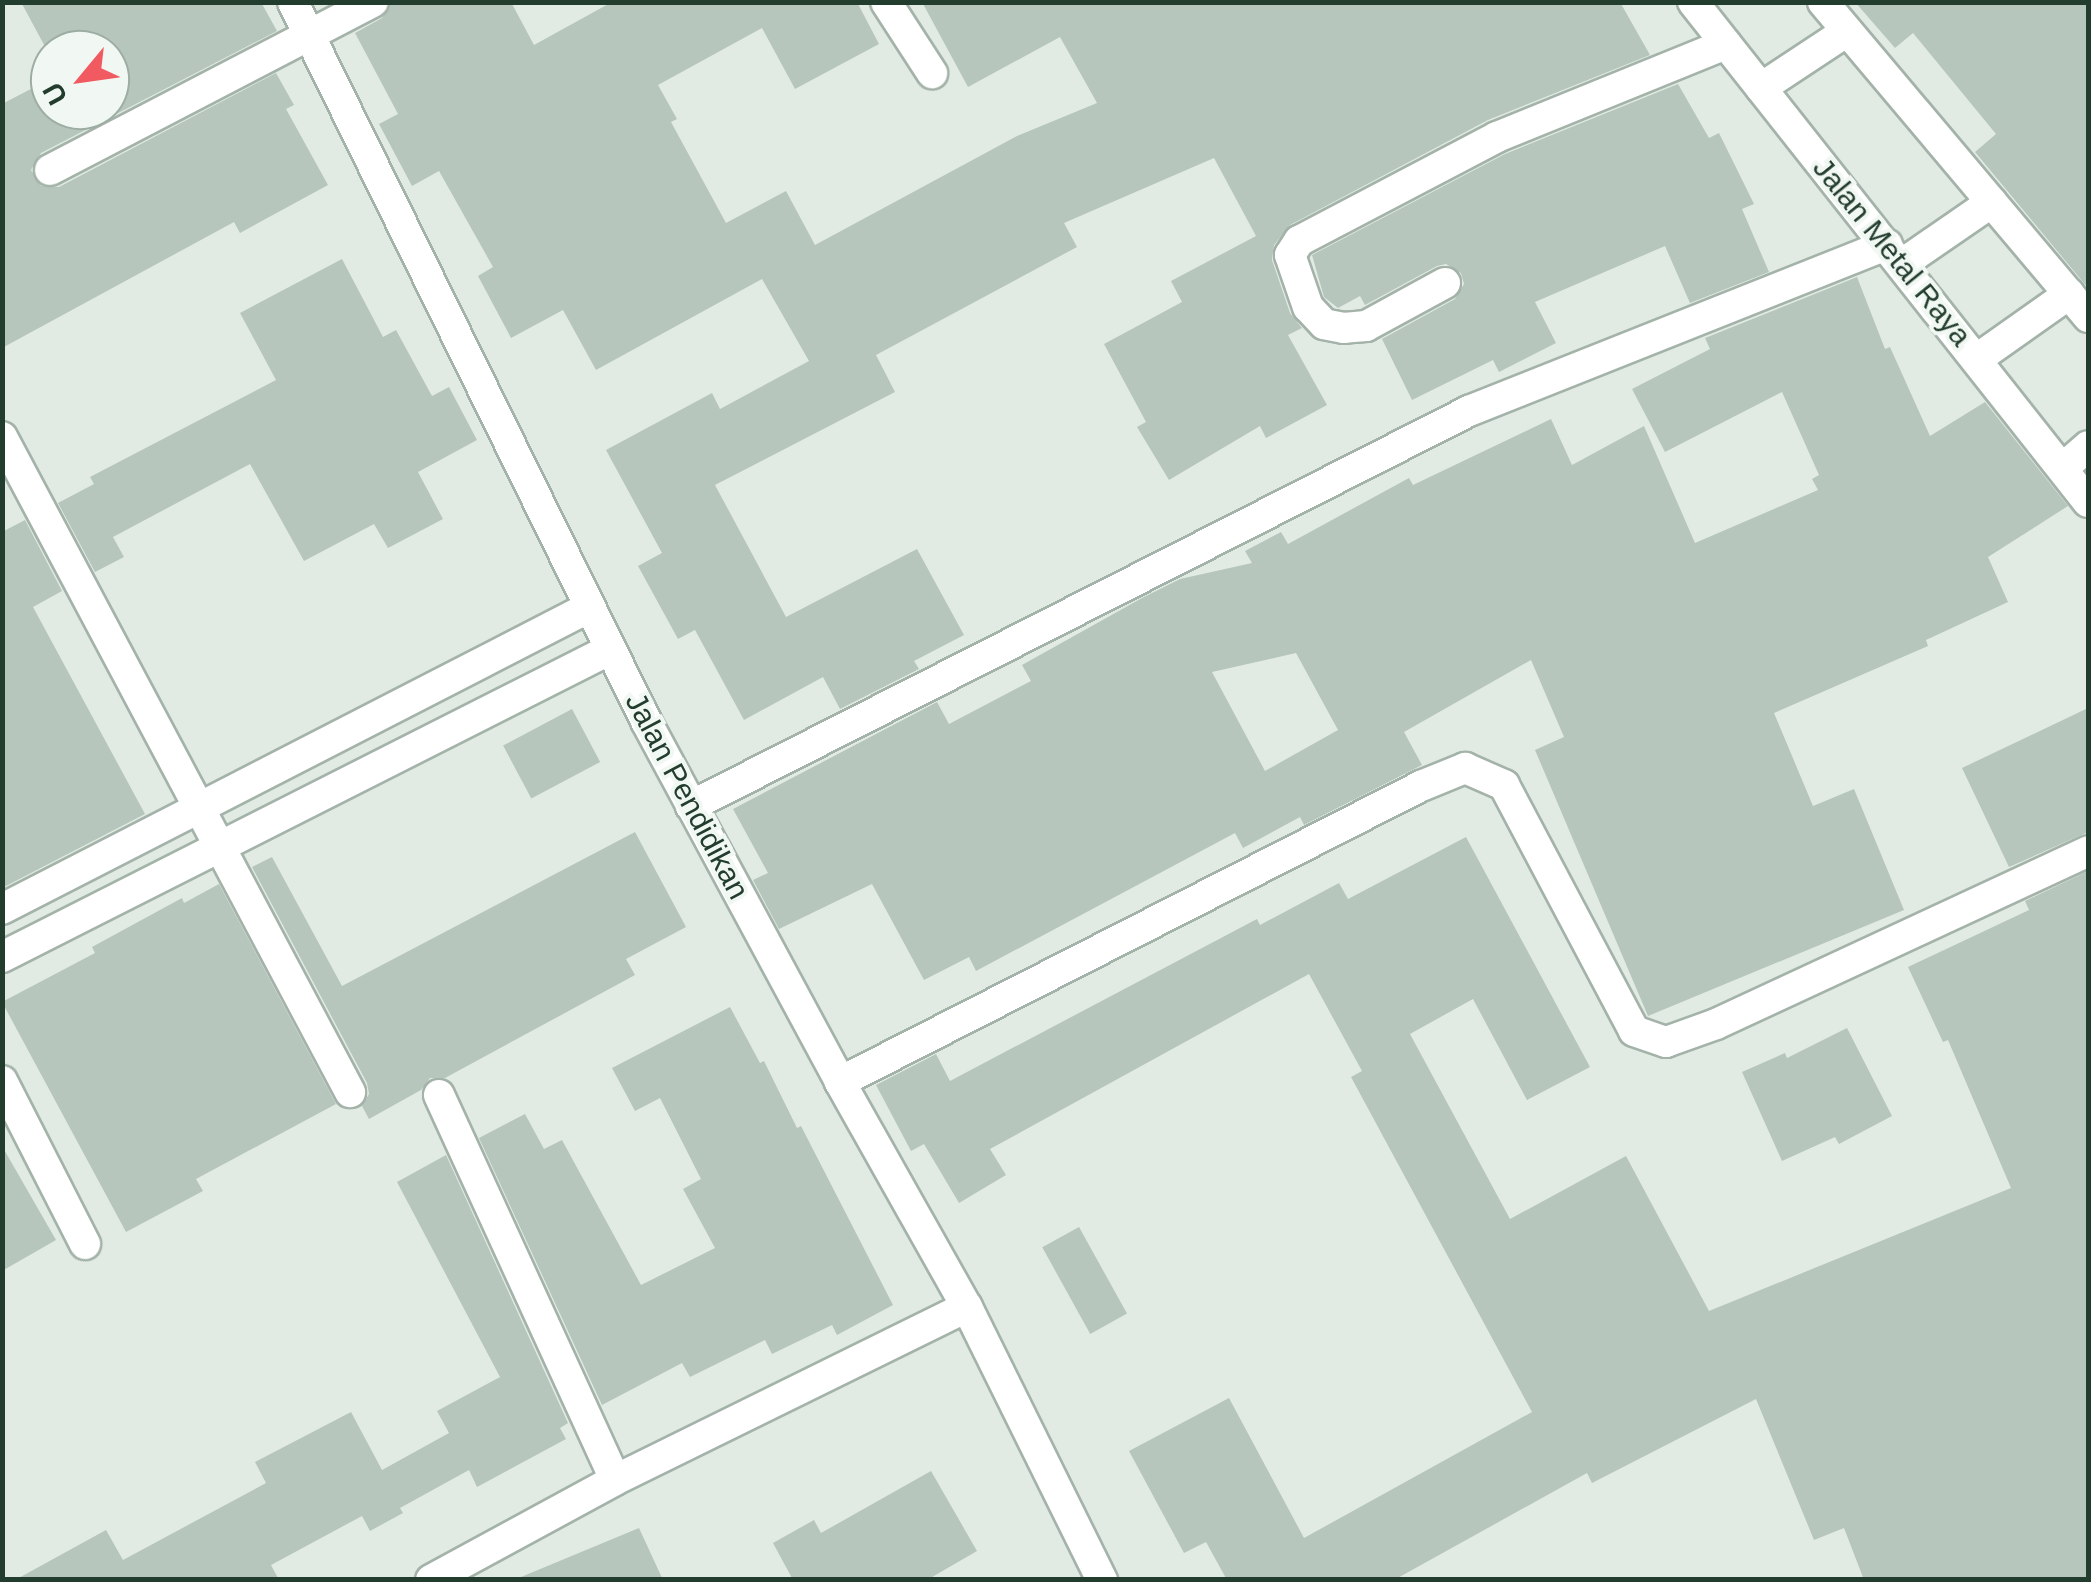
<!DOCTYPE html>
<html>
<head>
<meta charset="utf-8">
<style>
	body { margin:0 }
	#map { position:relative; width:2091px; height:1582px; overflow:hidden; background:#e1ebe4; font-family:Arial,sans-serif }
	div>[style] { position:absolute }
	.building>* { inset:0; background:#b6c6bc; transform-origin:0 0 }
	.roads { filter:drop-shadow(2px 0 #a4b3a9) drop-shadow(-2px 0 #a4b3a9) drop-shadow(0 2px #a4b3a9) drop-shadow(0 -2px #a4b3a9) }
	.street>* { height:30px; margin:-15px; padding:0 15px; transform-origin:15px; border-radius:15px; background:#fff }
	span { translate:-50% -50%; white-space:nowrap; text-align:center; line-height:1.15; -webkit-text-stroke:8px #f1f8f3; paint-order:stroke }
	.street-label { font-size:30px; color:#223c2d }
	.frame { position:absolute; inset:0; border:5px solid #223c2d; pointer-events:none }
	.north { position:absolute; left:30px; top:30px; width:100px; height:100px; box-sizing:border-box; background:#f1f8f3; border:2px solid #9eada4; border-radius:50%; rotate:241deg; font-size:28px; font-weight:700; line-height:40px; text-align:center; color:#223c2d }
	.north::after { content:''; display:block; margin:auto; width:35px; height:45px; background:#f05a60; clip-path:polygon(50% 0,100% 100%,50% 72%,0 100%) }
</style>
</head>
<body>
<div id="map">
	<div class="building">
		<div style="clip-path:polygon(21px 2px,261px 2px,277px 31px,41px 153px,31px 170px,41px 186px,59px 187px,276px 73px,294px 105px,286px 109px,328px 185px,240px 233px,234px 222px,2px 348px,2px 104px,50px 79px,50px 110px,110px 110px,110px 50px,50px 50px,50px 56px)"></div>
		<div style="clip-path:polygon(392px 2px,511px 2px,534px 45px,612px 2px,857px 2px,879px 44px,795px 89px,762px 28px,658px 85px,677px 119px,671px 122px,726px 223px,786px 191px,815px 245px,1017px 136px,1097px 103px,1060px 37px,968px 87px,922px 2px,1620px 2px,1650px 55px,1488px 120px,1290px 225px,1274px 245px,1272px 260px,1290px 313px,1302px 328px,1288px 335px,1327px 405px,1266px 438px,1260px 426px,1169px 480px,1137px 427px,1146px 422px,1104px 344px,1182px 302px,1171px 281px,1256px 236px,1214px 158px,1064px 223px,1077px 247px,876px 355px,895px 392px,715px 485px,786px 617px,917px 549px,964px 635px,914px 661px,919px 669px,840px 709px,823px 677px,744px 720px,695px 630px,678px 639px,638px 566px,662px 553px,606px 450px,712px 393px,720px 409px,809px 361px,762px 279px,596px 370px,563px 310px,511px 338px,478px 276px,493px 267px,439px 171px,412px 186px,379px 124px,398px 114px,355px 33px,382px 18px)"></div>
		<div style="clip-path:polygon(1855px 2px,2088px 2px,2088px 288px,1975px 152px,1996px 134px,1913px 33px,1895px 48px)"></div>
		<div style="clip-path:polygon(1678px 84px,1709px 138px,1719px 133px,1754px 204px,1742px 209px,1769px 272px,1690px 303px,1665px 246px,1535px 302px,1556px 343px,1499px 372px,1493px 360px,1412px 400px,1382px 339px,1455px 299px,1464px 284px,1461px 273px,1446px 264px,1437px 266px,1365px 305px,1360px 296px,1338px 308px,1324px 297px,1312px 255px,1505px 154px)"></div>
		<div style="clip-path:polygon(342px 259px,383px 337px,396px 330px,432px 396px,449px 387px,477px 440px,418px 472px,443px 519px,388px 548px,374px 524px,304px 561px,250px 464px,113px 537px,124px 557px,95px 572px,58px 503px,94px 484px,90px 477px,276px 380px,240px 313px)"></div>
		<div style="clip-path:polygon(evenodd,1857px 277px,1885px 349px,1890px 347px,1930px 436px,1985px 402px,2068px 506px,1988px 557px,2008px 602px,1926px 640px,1928px 646px,1774px 713px,1813px 806px,1854px 789px,1904px 910px,1648px 1016px,1535px 750px,1564px 737px,1531px 660px,1404px 732px,1422px 765px,1304px 825px,1300px 817px,1243px 848px,1235px 833px,976px 971px,969px 957px,924px 980px,872px 884px,779px 929px,753px 880px,768px 873px,733px 809px,937px 702px,949px 724px,1031px 681px,1022px 665px,1142px 598px,1180px 579px,1252px 563px,1245px 551px,1281px 532px,1288px 544px,1409px 478px,1413px 485px,1551px 419px,1572px 465px,1644px 426px,1695px 543px,1818px 490px,1812px 479px,1819px 475px,1782px 392px,1665px 452px,1632px 389px,1710px 349px,1705px 338px,1857px 277px,1296px 653px,1338px 730px,1265px 771px,1212px 672px,1296px 653px)"></div>
		<div style="clip-path:polygon(25px 520px,62px 591px,33px 607px,145px 814px,2px 888px,2px 532px)"></div>
		<div style="clip-path:polygon(2088px 708px,2088px 832px,2009px 867px,1962px 768px)"></div>
		<div style="left:572px;top:709px;width:60px;height:78px;rotate:62deg"></div>
		<div style="clip-path:polygon(635px 832px,686px 927px,626px 959px,635px 975px,445px 1078px,430px 1078px,421px 1090px,369px 1119px,362px 1106px,369px 1094px,367px 1083px,252px 867px,272px 857px,342px 986px)"></div>
		<div style="clip-path:polygon(1466px 837px,1590px 1067px,1527px 1100px,1473px 999px,1410px 1034px,1510px 1219px,1626px 1156px,1709px 1311px,2011px 1188px,1948px 1040px,1943px 1042px,1908px 967px,2029px 910px,2025px 901px,2088px 871px,2088px 1580px,1864px 1580px,1844px 1528px,1814px 1540px,1756px 1399px,1592px 1483px,1587px 1473px,1394px 1580px,1227px 1580px,1206px 1542px,1184px 1553px,1129px 1451px,1229px 1398px,1304px 1538px,1532px 1412px,1351px 1077px,1362px 1071px,1309px 974px,990px 1149px,1006px 1175px,959px 1203px,924px 1144px,911px 1151px,876px 1085px,936px 1054px,950px 1081px,1257px 919px,1260px 925px,1339px 883px,1348px 899px)"></div>
		<div style="clip-path:polygon(219px 884px,336px 1104px,196px 1179px,203px 1191px,126px 1232px,2px 1002px,95px 953px,92px 947px,182px 898px,184px 903px)"></div>
		<div style="clip-path:polygon(730px 1007px,760px 1063px,764px 1061px,797px 1128px,801px 1126px,893px 1305px,837px 1335px,832px 1325px,772px 1354px,765px 1340px,690px 1377px,682px 1363px,602px 1405px,479px 1138px,525px 1114px,544px 1149px,562px 1140px,641px 1285px,715px 1248px,683px 1189px,701px 1179px,660px 1098px,635px 1111px,612px 1068px)"></div>
		<div style="clip-path:polygon(1847px 1028px,1892px 1116px,1839px 1144px,1835px 1137px,1782px 1161px,1742px 1072px,1785px 1053px,1787px 1058px)"></div>
		<div style="clip-path:polygon(2px 1146px,56px 1240px,2px 1271px)"></div>
		<div style="clip-path:polygon(446px 1155px,568px 1423px,560px 1428px,566px 1439px,477px 1487px,469px 1470px,400px 1508px,403px 1513px,370px 1531px,362px 1516px,271px 1565px,279px 1580px,15px 1580px,106px 1530px,123px 1560px,266px 1483px,255px 1462px,351px 1412px,382px 1470px,449px 1433px,437px 1411px,500px 1377px,397px 1182px)"></div>
		<div style="left:1079px;top:1227px;width:99px;height:42px;rotate:61deg"></div>
		<div style="clip-path:polygon(931px 1471px,977px 1551px,927px 1580px,793px 1580px,773px 1543px,814px 1520px,821px 1533px)"></div>
		<div style="clip-path:polygon(639px 1528px,663px 1580px,521px 1580px,521px 1577px)"></div>
	</div>
	<div class="roads">
		<div class="street">
			<div style="left:293px;top:2px;width:801px;rotate:63.85deg"></div>
			<div style="left:646px;top:721px;width:410px;rotate:61.7deg"></div>
			<div style="left:840px;top:1082px;width:258px;rotate:60.6deg"></div>
			<div style="left:967px;top:1307px;width:305px;rotate:63.7deg"></div>
			<div style="left:886px;top:2px;width:85px;rotate:57.1deg"></div>
			<div style="left:1693px;top:2px;width:637px;rotate:51.69deg"></div>
			<div style="left:1823px;top:2px;width:412px;rotate:49.9deg"></div>
			<div style="left:1761px;top:88px;width:103px;rotate:-33.5deg"></div>
			<div style="left:50px;top:170px;width:364px;rotate:-27.5deg"></div>
			<div style="left:1902px;top:264px;width:109px;rotate:-34.6deg"></div>
			<div style="left:1445px;top:283px;width:90px;rotate:151.4deg"></div>
			<div style="left:1366px;top:326px;width:22px;rotate:175deg"></div>
			<div style="left:1344px;top:328px;width:20px;rotate:-169deg"></div>
			<div style="left:1324px;top:324px;width:23px;rotate:-133deg"></div>
			<div style="left:1308px;top:307px;width:55px;rotate:-109.1deg"></div>
			<div style="left:1290px;top:255px;width:17px;rotate:-57deg"></div>
			<div style="left:1299px;top:241px;width:224px;rotate:-27.7deg"></div>
			<div style="left:1497px;top:137px;width:247px;rotate:-22.1deg"></div>
			<div style="left:1977px;top:359px;width:113px;rotate:-35.2deg"></div>
			<div style="left:2px;top:437px;width:742px;rotate:62.02deg"></div>
			<div style="left:2063px;top:468px;width:33px;rotate:-41deg"></div>
			<div style="left:691px;top:806px;width:873px;rotate:-26.92deg"></div>
			<div style="left:1469px;top:411px;width:450px;rotate:-21.7deg"></div>
			<div style="left:2px;top:909px;width:661px;rotate:-27.19deg"></div>
			<div style="left:2px;top:957px;width:682px;rotate:-26.83deg"></div>
			<div style="left:2px;top:1081px;width:183px;rotate:63deg"></div>
			<div style="left:840px;top:1082px;width:652px;rotate:-27deg"></div>
			<div style="left:1421px;top:786px;width:48px;rotate:-22.2deg"></div>
			<div style="left:1465px;top:768px;width:43px;rotate:23.6deg"></div>
			<div style="left:1504px;top:785px;width:278px;rotate:62.1deg"></div>
			<div style="left:1634px;top:1031px;width:34px;rotate:19deg"></div>
			<div style="left:1666px;top:1042px;width:53px;rotate:-19.8deg"></div>
			<div style="left:1716px;top:1024px;width:410px;rotate:-24.9deg"></div>
			<div style="left:439px;top:1095px;width:423px;rotate:65.4deg"></div>
			<div style="left:431px;top:1580px;width:209px;rotate:-28.5deg"></div>
			<div style="left:615px;top:1480px;width:392px;rotate:-26.2deg"></div>
		</div>
	</div>
	<div class="street-label">
		<span style="left:1892px;top:252px;rotate:51deg">Jalan Metal Raya</span>
		<span style="left:687px;top:796px;rotate:62deg">Jalan Pendidikan</span>
	</div>
	<div class="frame"></div>
	<div class="north">U</div>
</div>
</body>
</html>
